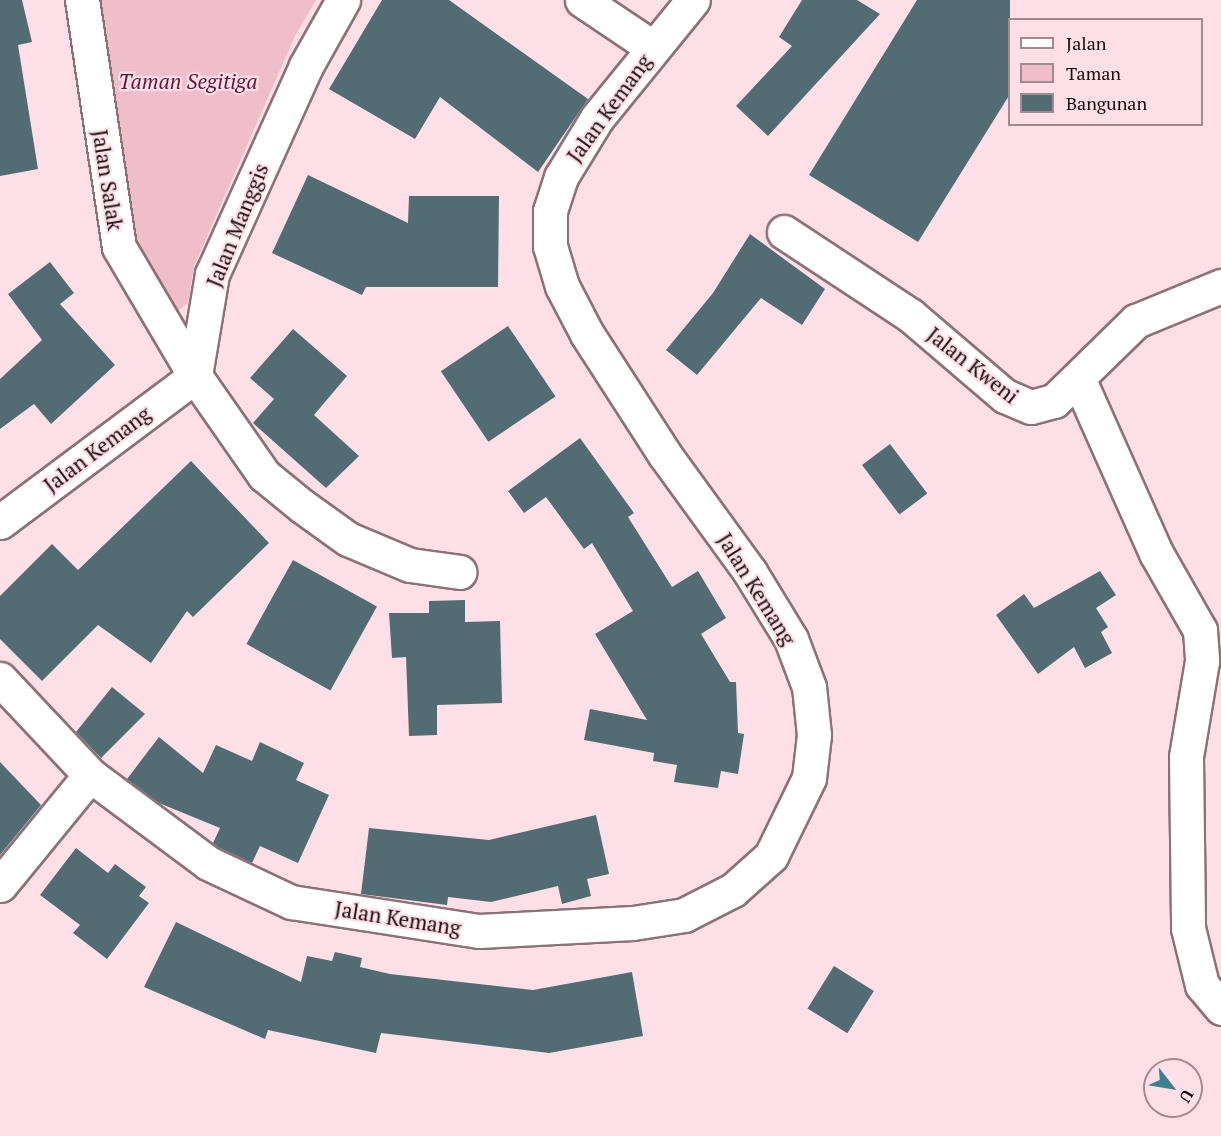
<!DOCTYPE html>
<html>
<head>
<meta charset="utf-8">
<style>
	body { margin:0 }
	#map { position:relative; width:1221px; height:1136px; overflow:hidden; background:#fde0e7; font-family:"PT Serif",serif }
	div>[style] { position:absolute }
	.green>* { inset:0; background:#f0bdca }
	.building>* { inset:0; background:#516c72; transform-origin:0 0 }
	.roads { filter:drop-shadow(2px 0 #8b7278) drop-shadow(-2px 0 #8b7278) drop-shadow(0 2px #8b7278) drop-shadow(0 -2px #8b7278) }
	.street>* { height:33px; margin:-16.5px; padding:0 16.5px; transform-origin:16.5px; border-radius:16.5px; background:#fff }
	span { translate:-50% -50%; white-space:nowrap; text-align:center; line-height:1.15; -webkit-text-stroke:4.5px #fde0e7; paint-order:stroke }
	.park-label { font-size:21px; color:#611634; font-style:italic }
	.street-label { font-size:21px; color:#140b0e }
	.legend { position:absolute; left:1008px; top:18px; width:195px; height:108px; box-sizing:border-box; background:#fde0e7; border:2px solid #a08b90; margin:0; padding:8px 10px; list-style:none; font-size:18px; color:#140b0e }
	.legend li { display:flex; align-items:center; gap:12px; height:30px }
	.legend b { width:30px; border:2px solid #a08b90 }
	.north { position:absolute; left:1143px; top:1058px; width:60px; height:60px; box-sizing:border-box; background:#fde0e7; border:2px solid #a08b90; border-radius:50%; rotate:121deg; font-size:16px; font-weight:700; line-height:24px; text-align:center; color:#140b0e }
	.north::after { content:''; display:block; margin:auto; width:21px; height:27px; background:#3c818f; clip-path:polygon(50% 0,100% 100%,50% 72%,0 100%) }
</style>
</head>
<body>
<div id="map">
	<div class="green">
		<div style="clip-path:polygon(100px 0,316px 0,295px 36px,194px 266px,188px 303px,178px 311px,164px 302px,120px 232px)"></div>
	</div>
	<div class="building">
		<div style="clip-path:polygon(0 0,22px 0,32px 42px,18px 45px,38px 169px,0 176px)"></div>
		<div style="clip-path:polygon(382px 0,449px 0,588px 99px,538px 172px,440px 97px,415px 139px,329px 89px)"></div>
		<div style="clip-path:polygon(802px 0,857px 0,880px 14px,768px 136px,736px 106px,792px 46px,779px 37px)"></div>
		<div style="clip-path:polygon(917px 0,1010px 0,1010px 94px,918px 242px,809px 175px)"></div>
		<div style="clip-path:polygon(308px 175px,408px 223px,409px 196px,499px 196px,498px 287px,366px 287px,362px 295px,272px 253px)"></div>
		<div style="clip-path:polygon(750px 234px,825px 289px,802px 325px,761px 298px,697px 375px,666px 350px,713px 293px)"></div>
		<div style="clip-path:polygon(50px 262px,74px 293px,60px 304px,115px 365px,51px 424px,34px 404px,0 429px,0 379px,42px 340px,8px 294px)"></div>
		<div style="left:508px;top:326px;width:85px;height:81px;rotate:56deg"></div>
		<div style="clip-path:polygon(293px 329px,347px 376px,314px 415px,359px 456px,326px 488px,253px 423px,274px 399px,250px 378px)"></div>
		<div style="clip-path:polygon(580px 438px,634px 513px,628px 517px,672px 587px,698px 571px,726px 618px,701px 634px,730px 682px,736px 682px,738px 733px,744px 734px,738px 774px,721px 771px,718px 788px,674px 782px,677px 765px,653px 761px,654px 753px,584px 740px,590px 709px,647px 720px,595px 634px,633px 611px,592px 543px,584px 549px,546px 497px,524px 513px,508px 491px)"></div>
		<div style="left:890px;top:444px;width:62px;height:35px;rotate:53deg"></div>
		<div style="clip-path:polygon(191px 461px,269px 543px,193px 617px,187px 611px,151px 663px,98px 625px,42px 681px,0 639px,0 596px,52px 544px,78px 570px)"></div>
		<div style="left:293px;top:560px;width:96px;height:96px;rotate:29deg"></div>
		<div style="clip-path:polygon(1100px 571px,1116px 595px,1096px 608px,1108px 627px,1101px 632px,1112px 653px,1085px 668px,1074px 647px,1038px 674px,996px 615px,1024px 594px,1034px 608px)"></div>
		<div style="clip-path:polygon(465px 600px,465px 622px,500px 621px,502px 703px,437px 705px,437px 735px,409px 736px,406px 657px,392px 658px,389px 613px,429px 613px,429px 601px)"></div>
		<div style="clip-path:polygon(112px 687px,145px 714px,101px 758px,76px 732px)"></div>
		<div style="clip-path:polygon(159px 737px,203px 773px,216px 745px,252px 761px,260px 742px,304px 763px,296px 780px,329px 795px,298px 863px,260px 846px,252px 863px,218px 847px,213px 843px,220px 828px,159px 803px,127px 779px)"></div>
		<div style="clip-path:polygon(0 762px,41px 805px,0 855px)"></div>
		<div style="clip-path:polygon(596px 815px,609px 874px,587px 879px,591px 896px,562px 904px,558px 886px,491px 902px,448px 897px,447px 905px,361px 894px,369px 828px,489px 840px)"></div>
		<div style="clip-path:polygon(76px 848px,108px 873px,115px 864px,146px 887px,139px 896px,149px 903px,107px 959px,73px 933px,80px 925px,40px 895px)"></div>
		<div style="clip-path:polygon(176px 922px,301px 982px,307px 956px,332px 961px,335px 952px,362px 958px,360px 967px,390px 974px,533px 990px,632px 972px,643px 1036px,549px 1053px,381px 1033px,376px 1053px,268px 1030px,265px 1039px,144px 987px)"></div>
		<div style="left:834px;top:966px;width:47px;height:50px;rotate:32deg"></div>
	</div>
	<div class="roads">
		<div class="street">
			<div style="left:343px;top:0;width:76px;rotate:119.3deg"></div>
			<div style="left:306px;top:66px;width:228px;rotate:114.3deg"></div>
			<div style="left:212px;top:274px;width:103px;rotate:99.5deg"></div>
			<div style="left:195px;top:376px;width:121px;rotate:55.1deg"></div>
			<div style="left:264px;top:475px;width:49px;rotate:39.2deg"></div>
			<div style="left:302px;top:506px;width:57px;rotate:35.7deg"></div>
			<div style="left:348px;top:539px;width:67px;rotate:22.8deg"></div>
			<div style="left:410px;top:565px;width:50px;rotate:8deg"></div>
			<div style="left:582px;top:0;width:84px;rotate:33.9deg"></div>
			<div style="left:784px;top:232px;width:151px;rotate:33.4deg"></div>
			<div style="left:910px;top:315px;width:125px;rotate:40.5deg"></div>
			<div style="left:1005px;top:396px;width:28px;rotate:23deg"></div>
			<div style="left:1031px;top:407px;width:24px;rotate:-15deg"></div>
			<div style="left:1054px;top:401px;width:115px;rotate:-44.3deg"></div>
			<div style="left:1136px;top:321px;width:92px;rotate:-22.4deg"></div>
			<div style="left:1079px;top:380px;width:189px;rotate:66deg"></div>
			<div style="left:1156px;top:553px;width:89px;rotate:60.3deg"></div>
			<div style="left:1200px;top:630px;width:31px;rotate:86deg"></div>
			<div style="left:1202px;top:661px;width:97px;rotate:99.5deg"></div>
			<div style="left:1186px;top:757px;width:171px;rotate:89.3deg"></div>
			<div style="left:1188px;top:928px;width:59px;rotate:76.2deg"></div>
			<div style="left:1202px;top:985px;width:30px;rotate:50deg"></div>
			<div style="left:0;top:522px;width:244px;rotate:-36.8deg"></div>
			<div style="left:195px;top:376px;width:150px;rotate:-120.5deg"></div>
			<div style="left:119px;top:247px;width:250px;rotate:-98.5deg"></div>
			<div style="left:0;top:679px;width:132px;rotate:46.8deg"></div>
			<div style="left:90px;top:775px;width:147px;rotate:36.7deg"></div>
			<div style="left:208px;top:863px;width:92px;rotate:25.2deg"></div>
			<div style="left:291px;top:902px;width:190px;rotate:8.8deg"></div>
			<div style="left:479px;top:931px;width:154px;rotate:-3deg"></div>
			<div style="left:633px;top:923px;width:52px;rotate:-8.9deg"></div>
			<div style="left:684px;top:915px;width:55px;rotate:-27deg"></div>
			<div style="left:733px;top:890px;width:51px;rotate:-41.8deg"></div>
			<div style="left:771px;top:856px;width:87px;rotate:-64deg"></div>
			<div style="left:809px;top:778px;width:43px;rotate:-83.4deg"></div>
			<div style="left:814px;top:735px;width:48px;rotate:-95.9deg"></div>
			<div style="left:809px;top:687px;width:51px;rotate:-110.6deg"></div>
			<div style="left:791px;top:639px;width:79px;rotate:-121.5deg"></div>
			<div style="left:750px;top:572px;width:145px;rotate:-126deg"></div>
			<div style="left:665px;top:455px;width:144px;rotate:-122.8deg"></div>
			<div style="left:587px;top:334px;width:54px;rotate:-117.5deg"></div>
			<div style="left:562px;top:286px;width:42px;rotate:-106.7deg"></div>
			<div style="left:550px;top:246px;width:35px;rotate:-90deg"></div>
			<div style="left:550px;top:211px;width:36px;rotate:-72deg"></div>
			<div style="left:561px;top:177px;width:69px;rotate:-58.6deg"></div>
			<div style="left:597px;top:118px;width:152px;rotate:-50.9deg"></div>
			<div style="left:0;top:885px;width:142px;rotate:-50.7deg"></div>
		</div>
	</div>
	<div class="park-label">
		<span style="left:188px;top:81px">Taman Segitiga</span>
	</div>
	<div class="street-label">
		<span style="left:609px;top:108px;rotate:-54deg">Jalan Kemang</span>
		<span style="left:108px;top:180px;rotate:81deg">Jalan Salak</span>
		<span style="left:237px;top:225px;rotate:-68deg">Jalan Manggis</span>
		<span style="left:973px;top:365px;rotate:38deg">Jalan Kweni</span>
		<span style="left:97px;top:449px;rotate:-37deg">Jalan Kemang</span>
		<span style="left:757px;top:589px;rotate:58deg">Jalan Kemang</span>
		<span style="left:398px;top:918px;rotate:9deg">Jalan Kemang</span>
	</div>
	<ul class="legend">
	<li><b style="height:8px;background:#fff"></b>Jalan</li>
	<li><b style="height:16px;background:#f0bdca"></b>Taman</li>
	<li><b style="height:16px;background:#516c72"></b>Bangunan</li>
	</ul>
	<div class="north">U</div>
</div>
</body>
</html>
